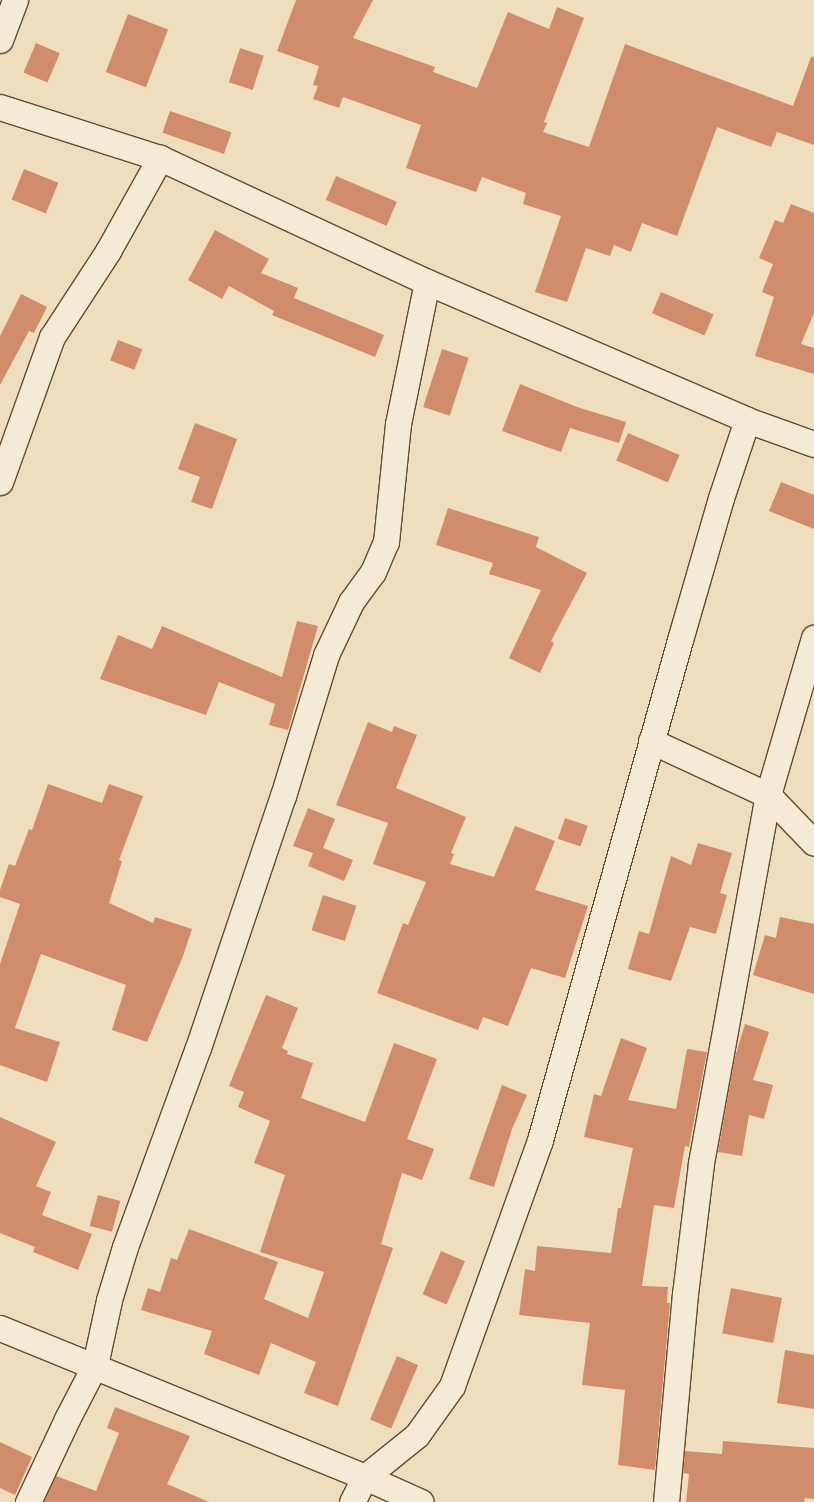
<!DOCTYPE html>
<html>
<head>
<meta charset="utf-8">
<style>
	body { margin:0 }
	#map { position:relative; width:814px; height:1502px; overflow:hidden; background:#efdebe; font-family:"EB Garamond",serif }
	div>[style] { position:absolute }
	.building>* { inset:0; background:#d18c6c; transform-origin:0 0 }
	.roads { filter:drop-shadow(1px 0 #624c30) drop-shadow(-1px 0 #624c30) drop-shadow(0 1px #624c30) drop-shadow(0 -1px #624c30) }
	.minor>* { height:25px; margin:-12.5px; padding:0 12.5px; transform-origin:12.5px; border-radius:12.5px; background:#f5ead5 }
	span { translate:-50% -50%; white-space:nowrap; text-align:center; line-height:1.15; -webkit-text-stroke:4px #f5ead5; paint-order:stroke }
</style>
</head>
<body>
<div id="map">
	<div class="building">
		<div style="clip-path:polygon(296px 0,373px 0,353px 38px,435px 67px,433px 72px,477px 88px,508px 12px,549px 29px,557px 7px,584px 18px,544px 122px,547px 123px,543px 132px,589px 147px,625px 44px,793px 106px,811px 57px,814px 57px,814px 145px,777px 132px,771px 147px,717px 127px,677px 236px,642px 223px,631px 252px,614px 245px,610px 256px,586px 248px,567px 302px,535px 292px,561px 216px,523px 204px,526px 193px,482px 177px,476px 192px,406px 168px,421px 125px,343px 97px,339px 108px,313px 99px,318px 86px,313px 85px,319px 66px,277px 51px)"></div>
		<div style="left:128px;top:14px;width:43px;height:62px;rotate:21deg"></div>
		<div style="left:36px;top:43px;width:26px;height:32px;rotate:23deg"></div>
		<div style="left:240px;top:48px;width:25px;height:36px;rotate:18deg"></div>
		<div style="left:170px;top:111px;width:65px;height:23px;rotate:19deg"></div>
		<div style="left:24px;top:169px;width:37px;height:33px;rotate:22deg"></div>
		<div style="left:336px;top:176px;width:66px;height:26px;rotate:23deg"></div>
		<div style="clip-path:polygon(791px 204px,814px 213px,814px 313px,801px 344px,814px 348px,814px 374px,755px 356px,774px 297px,762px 292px,773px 264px,759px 258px,775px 220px,783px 223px)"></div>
		<div style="clip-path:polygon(215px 230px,269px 259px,261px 273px,298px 288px,294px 298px,384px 335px,375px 357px,272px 315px,274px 311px,229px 286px,222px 299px,188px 280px)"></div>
		<div style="left:661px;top:292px;width:57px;height:23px;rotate:23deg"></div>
		<div style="clip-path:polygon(21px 294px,47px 307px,34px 333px,29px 331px,0 385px,0 336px)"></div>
		<div style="left:118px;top:340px;width:26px;height:22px;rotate:21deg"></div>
		<div style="left:442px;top:349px;width:28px;height:61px;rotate:18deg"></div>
		<div style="clip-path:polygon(520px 384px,577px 407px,626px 422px,619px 443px,570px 428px,561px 452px,502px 431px)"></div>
		<div style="clip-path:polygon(195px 423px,237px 439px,212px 509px,191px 502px,200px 477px,178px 469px)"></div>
		<div style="left:628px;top:433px;width:56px;height:30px;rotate:23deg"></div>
		<div style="clip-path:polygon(781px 482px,814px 495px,814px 529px,769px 511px)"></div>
		<div style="clip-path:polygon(448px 508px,539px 537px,536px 547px,587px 573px,551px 641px,554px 643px,540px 673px,509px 658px,541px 590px,489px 574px,493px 563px,436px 545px)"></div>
		<div style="clip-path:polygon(297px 621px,318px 626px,288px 730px,269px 725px,275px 704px,219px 682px,206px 715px,100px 679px,118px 635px,152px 649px,162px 626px,282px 677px)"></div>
		<div style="clip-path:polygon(368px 722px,392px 732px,394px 726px,417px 735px,396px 788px,466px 817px,451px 853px,454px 854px,450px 864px,494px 877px,515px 826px,555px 841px,535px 890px,588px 906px,565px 978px,531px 968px,508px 1026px,483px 1017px,478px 1030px,377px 993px,403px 923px,408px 925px,426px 882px,373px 864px,388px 823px,336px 805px)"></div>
		<div style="clip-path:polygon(48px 784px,102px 803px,109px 784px,143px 796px,119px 860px,122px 861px,109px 903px,153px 923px,155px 917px,192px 929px,183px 956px,147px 1042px,112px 1030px,126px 985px,41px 954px,15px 1028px,60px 1042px,47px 1082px,0 1065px,0 964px,20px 904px,0 897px,0 890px,9px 864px,15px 866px,29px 829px,32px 830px)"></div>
		<div style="clip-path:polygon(308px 808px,335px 819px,323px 848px,353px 860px,344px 881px,308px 866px,313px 853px,293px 846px)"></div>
		<div style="left:565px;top:818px;width:24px;height:22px;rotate:19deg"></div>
		<div style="clip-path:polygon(698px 843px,732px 853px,720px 893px,727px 895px,716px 934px,690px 927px,671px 981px,628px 969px,639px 931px,649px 934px,671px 856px,691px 865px)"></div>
		<div style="left:323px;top:895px;width:35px;height:37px;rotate:18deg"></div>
		<div style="clip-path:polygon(780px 917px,814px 924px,814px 994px,753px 975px,765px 935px,776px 938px)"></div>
		<div style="clip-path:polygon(266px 995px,298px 1008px,282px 1048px,288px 1051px,287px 1054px,313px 1063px,301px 1098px,365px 1122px,394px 1043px,437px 1059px,407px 1139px,434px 1149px,422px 1180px,402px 1173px,381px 1244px,393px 1248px,338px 1406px,304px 1393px,316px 1362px,271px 1343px,259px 1375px,204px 1354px,212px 1331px,141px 1310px,148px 1288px,160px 1292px,171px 1258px,177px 1260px,189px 1229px,278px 1262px,264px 1299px,308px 1318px,324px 1272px,260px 1252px,285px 1175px,254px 1163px,270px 1121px,238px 1107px,244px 1092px,229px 1086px)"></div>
		<div style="clip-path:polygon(745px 1024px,769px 1032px,753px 1080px,773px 1085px,764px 1119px,749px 1115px,742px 1156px,718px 1152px,735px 1057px)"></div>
		<div style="clip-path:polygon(621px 1038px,647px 1048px,628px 1100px,676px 1109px,687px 1049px,707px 1052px,689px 1147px,685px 1146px,674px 1208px,654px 1205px,642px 1286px,668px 1287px,667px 1303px,670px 1303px,655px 1470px,618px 1465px,625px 1390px,582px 1385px,590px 1323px,519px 1315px,525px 1269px,535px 1271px,537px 1246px,611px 1253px,618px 1208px,621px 1208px,633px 1148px,584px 1137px,594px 1094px,601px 1096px)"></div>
		<div style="clip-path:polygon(502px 1085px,527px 1095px,512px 1129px,494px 1187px,469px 1179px)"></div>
		<div style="clip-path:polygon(0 1117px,56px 1142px,36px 1186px,51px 1192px,42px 1215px,92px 1234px,78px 1270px,33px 1252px,35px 1247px,0 1233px)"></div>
		<div style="left:98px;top:1195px;width:23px;height:32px;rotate:15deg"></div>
		<div style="left:441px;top:1251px;width:26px;height:47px;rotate:23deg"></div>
		<div style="left:731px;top:1288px;width:52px;height:46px;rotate:11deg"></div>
		<div style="clip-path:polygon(785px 1350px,814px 1355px,814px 1409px,777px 1403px)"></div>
		<div style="left:397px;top:1356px;width:23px;height:69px;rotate:23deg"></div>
		<div style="clip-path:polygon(115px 1407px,190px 1436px,167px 1484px,209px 1502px,44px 1502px,56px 1476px,96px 1491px,119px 1433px,107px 1428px)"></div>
		<div style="clip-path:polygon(723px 1441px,814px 1448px,814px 1499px,805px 1498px,804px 1502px,686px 1502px,689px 1474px,683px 1473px,685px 1451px,722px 1454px)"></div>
		<div style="clip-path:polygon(0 1442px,32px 1457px,15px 1495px,0 1488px)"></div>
	</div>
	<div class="roads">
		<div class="minor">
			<div style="left:0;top:40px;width:43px;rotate:-69.4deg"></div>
			<div style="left:0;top:107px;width:168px;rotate:17.7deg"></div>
			<div style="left:160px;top:158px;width:294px;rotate:24.9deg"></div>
			<div style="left:427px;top:282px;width:348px;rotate:23.3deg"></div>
			<div style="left:747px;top:420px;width:71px;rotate:19.7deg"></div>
			<div style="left:0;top:482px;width:154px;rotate:-70.3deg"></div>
			<div style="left:52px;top:337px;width:103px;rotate:-56.9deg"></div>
			<div style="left:108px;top:251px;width:107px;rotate:-60.8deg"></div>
			<div style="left:651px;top:741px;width:129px;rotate:24.8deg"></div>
			<div style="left:768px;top:795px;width:66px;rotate:46.2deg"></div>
			<div style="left:0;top:1328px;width:394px;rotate:22.2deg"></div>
			<div style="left:365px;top:1477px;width:61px;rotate:24.1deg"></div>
			<div style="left:28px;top:1502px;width:92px;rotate:-64.8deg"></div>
			<div style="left:67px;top:1419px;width:61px;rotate:-62.6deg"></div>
			<div style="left:95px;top:1365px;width:66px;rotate:-77.8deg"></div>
			<div style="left:109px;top:1300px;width:55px;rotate:-73.2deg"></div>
			<div style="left:125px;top:1247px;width:212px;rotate:-69.9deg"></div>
			<div style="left:198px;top:1048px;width:266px;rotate:-71.4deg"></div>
			<div style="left:283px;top:796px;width:147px;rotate:-73deg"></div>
			<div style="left:326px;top:655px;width:59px;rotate:-64.7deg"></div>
			<div style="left:351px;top:602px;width:37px;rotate:-54deg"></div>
			<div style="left:373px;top:572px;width:33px;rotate:-67deg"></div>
			<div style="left:386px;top:542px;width:119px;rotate:-84.2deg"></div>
			<div style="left:398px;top:424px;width:145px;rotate:-78.5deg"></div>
			<div style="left:352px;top:1502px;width:28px;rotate:-63deg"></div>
			<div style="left:365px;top:1477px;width:67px;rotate:-38.9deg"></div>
			<div style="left:417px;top:1435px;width:60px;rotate:-54.5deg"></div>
			<div style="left:452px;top:1386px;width:261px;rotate:-70.3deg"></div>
			<div style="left:540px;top:1140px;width:519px;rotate:-74.36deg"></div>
			<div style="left:680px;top:640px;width:148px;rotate:-73.9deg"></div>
			<div style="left:721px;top:498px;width:82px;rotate:-71.6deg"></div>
			<div style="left:666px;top:1502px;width:209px;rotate:-84.8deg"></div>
			<div style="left:685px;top:1294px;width:132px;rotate:-83deg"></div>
			<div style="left:701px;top:1163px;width:374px;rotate:-79.7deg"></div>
			<div style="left:768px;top:795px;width:164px;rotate:-73.7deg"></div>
		</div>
	</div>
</div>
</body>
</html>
